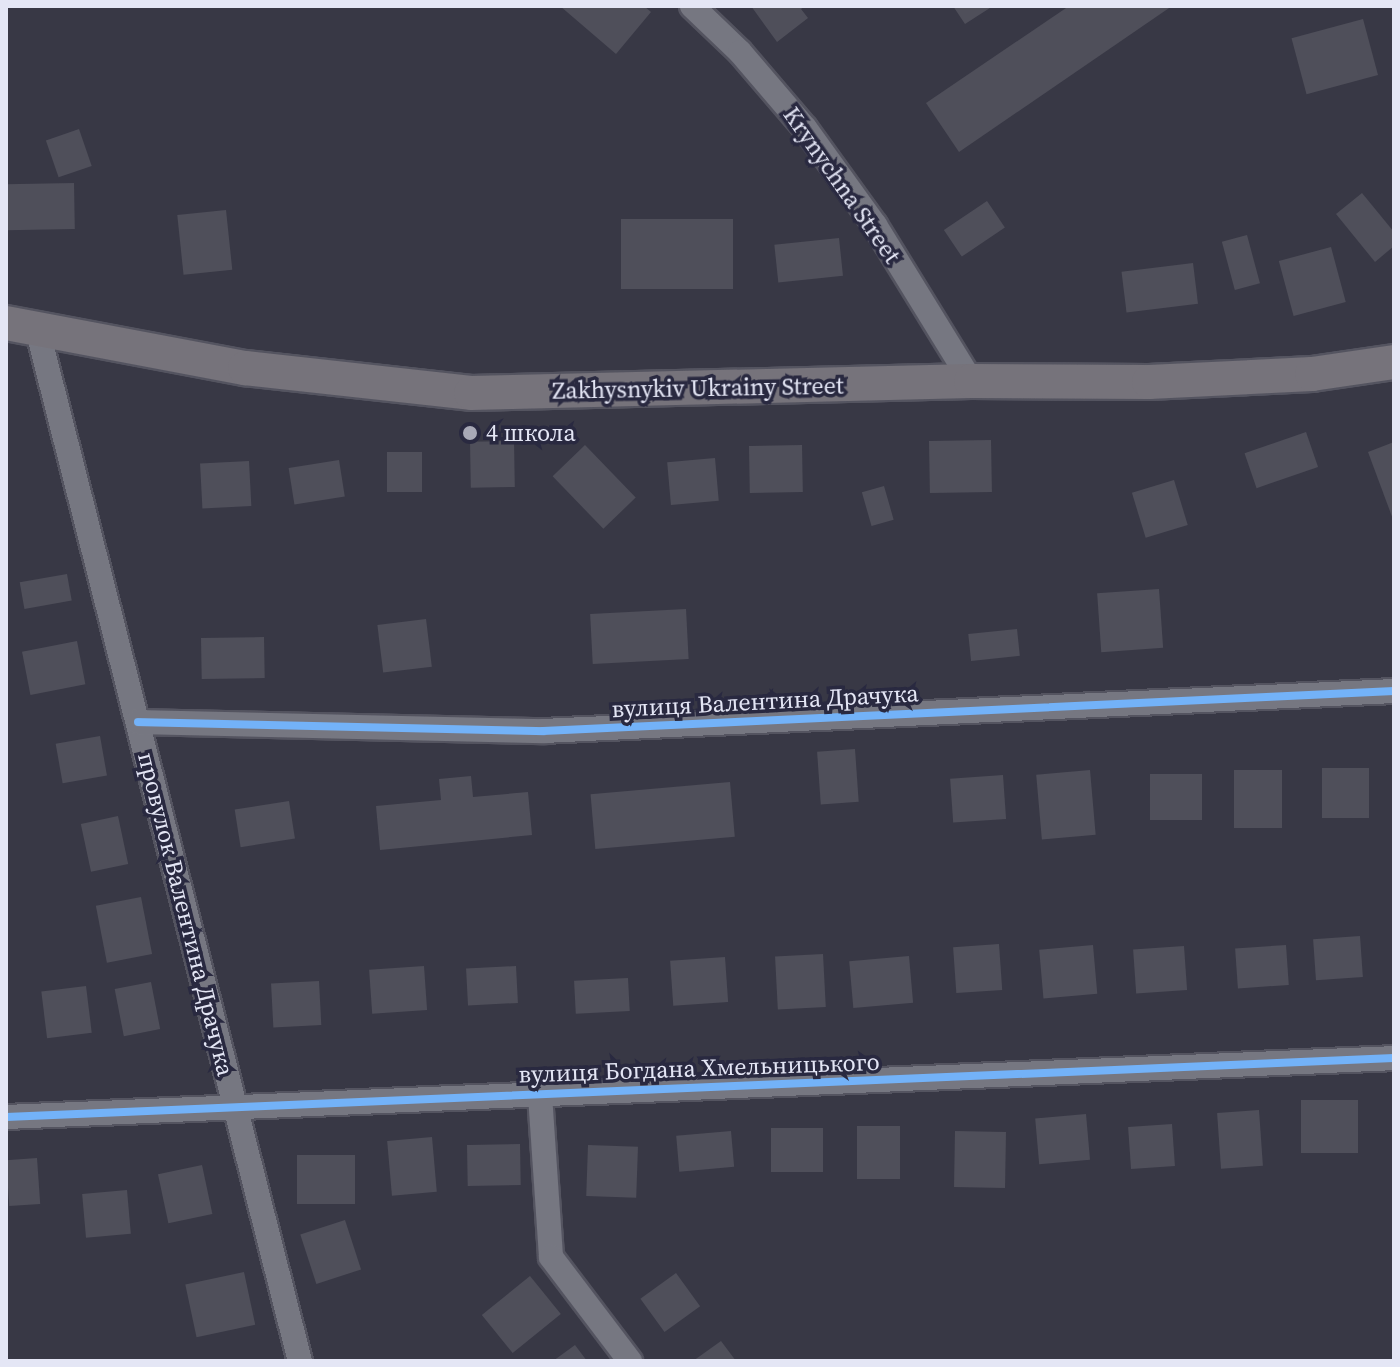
<!DOCTYPE html>
<html>
<head>
<meta charset="utf-8">
<style>
	body { margin:0 }
	#map { position:relative; width:1400px; height:1367px; overflow:hidden; background:#383845; font-family:"Source Serif 4",serif }
	div>[style] { position:absolute }
	.building>* { inset:0; background:#4f4f5a; transform-origin:0 0 }
	.roads { filter:drop-shadow(2px 0 #545460) drop-shadow(-2px 0 #545460) drop-shadow(0 2px #545460) drop-shadow(0 -2px #545460) }
	.street>* { height:24px; margin:-12px; padding:0 12px; transform-origin:12px; border-radius:12px; background:#767781 }
	.secondary>* { height:34px; margin:-17px; padding:0 17px; transform-origin:17px; border-radius:17px; background:#76737b }
	.cycleway>* { height:8px; margin:-4px; padding:0 4px; transform-origin:4px; border-radius:4px; background:#73b2f8 }
	.dots>* { width:22px; height:22px; translate:-50% -50%; box-sizing:border-box; border:4px solid #292940; border-radius:50% }
	span { translate:-50% -50%; white-space:nowrap; text-align:center; line-height:1.15; -webkit-text-stroke:7px #292940; paint-order:stroke }
	.street-label { font-size:24px; color:#e4e6f5 }
	.poi-label { font-size:24px; color:#e4e6f5 }
	.left { translate:0 -50%; text-align:left }
	.frame { position:absolute; inset:0; border:8px solid #e4e6f5; pointer-events:none }
</style>
</head>
<body>
<div id="map">
	<div class="building">
		<div style="clip-path:polygon(560px 6px,644px 6px,651px 12px,616px 54px)"></div>
		<div style="clip-path:polygon(751px 6px,805px 6px,801px 9px,808px 18px,777px 42px)"></div>
		<div style="clip-path:polygon(953px 6px,993px 6px,965px 24px)"></div>
		<div style="clip-path:polygon(1069px 6px,1172px 6px,959px 152px,926px 103px)"></div>
		<div style="left:1363px;top:19px;width:58px;height:74px;rotate:75deg"></div>
		<div style="left:79px;top:129px;width:39px;height:35px;rotate:71deg"></div>
		<div style="left:74px;top:183px;width:46px;height:68px;rotate:89deg"></div>
		<div style="clip-path:polygon(1362px 193px,1394px 232px,1394px 246px,1375px 262px,1336px 214px)"></div>
		<div style="left:987px;top:201px;width:32px;height:52px;rotate:56deg"></div>
		<div style="left:226px;top:210px;width:60px;height:49px;rotate:84deg"></div>
		<div style="left:621px;top:219px;width:112px;height:70px"></div>
		<div style="left:1247px;top:235px;width:50px;height:26px;rotate:75deg"></div>
		<div style="left:839px;top:238px;width:38px;height:65px;rotate:84deg"></div>
		<div style="left:1331px;top:247px;width:57px;height:54px;rotate:75deg"></div>
		<div style="left:1193px;top:263px;width:41px;height:72px;rotate:83deg"></div>
		<div style="left:1306px;top:432px;width:37px;height:65px;rotate:71deg"></div>
		<div style="left:991px;top:440px;width:52px;height:62px;rotate:89deg"></div>
		<div style="left:514px;top:441px;width:46px;height:44px;rotate:89deg"></div>
		<div style="clip-path:polygon(1394px 442px,1394px 522px,1368px 452px)"></div>
		<div style="left:585px;top:445px;width:73px;height:45px;rotate:46deg"></div>
		<div style="left:802px;top:445px;width:47px;height:53px;rotate:89deg"></div>
		<div style="left:387px;top:452px;width:35px;height:40px"></div>
		<div style="left:715px;top:458px;width:43px;height:48px;rotate:85deg"></div>
		<div style="left:339px;top:460px;width:37px;height:51px;rotate:81deg"></div>
		<div style="left:249px;top:461px;width:45px;height:49px;rotate:87deg"></div>
		<div style="left:1174px;top:480px;width:47px;height:44px;rotate:73deg"></div>
		<div style="left:884px;top:486px;width:35px;height:23px;rotate:74deg"></div>
		<div style="left:67px;top:574px;width:27px;height:48px;rotate:80deg"></div>
		<div style="left:1159px;top:589px;width:59px;height:62px;rotate:86deg"></div>
		<div style="left:686px;top:609px;width:50px;height:96px;rotate:87deg"></div>
		<div style="left:426px;top:619px;width:48px;height:49px;rotate:83deg"></div>
		<div style="left:1017px;top:629px;width:27px;height:49px;rotate:84deg"></div>
		<div style="left:264px;top:637px;width:41px;height:63px;rotate:89deg"></div>
		<div style="left:77px;top:641px;width:44px;height:56px;rotate:79deg"></div>
		<div style="left:100px;top:736px;width:40px;height:45px;rotate:80deg"></div>
		<div style="left:855px;top:749px;width:53px;height:38px;rotate:86deg"></div>
		<div style="left:1322px;top:768px;width:47px;height:50px"></div>
		<div style="left:1090px;top:770px;width:65px;height:54px;rotate:85deg"></div>
		<div style="left:1234px;top:770px;width:48px;height:58px"></div>
		<div style="left:1150px;top:774px;width:52px;height:46px"></div>
		<div style="left:1003px;top:775px;width:44px;height:53px;rotate:86deg"></div>
		<div style="clip-path:polygon(471px 776px,473px 797px,528px 792px,532px 835px,380px 850px,376px 806px,441px 800px,439px 779px)"></div>
		<div style="left:730px;top:782px;width:55px;height:140px;rotate:85deg"></div>
		<div style="left:289px;top:801px;width:38px;height:55px;rotate:81deg"></div>
		<div style="left:118px;top:816px;width:49px;height:38px;rotate:78deg"></div>
		<div style="left:141px;top:897px;width:58px;height:46px;rotate:79deg"></div>
		<div style="left:1360px;top:936px;width:41px;height:47px;rotate:86deg"></div>
		<div style="left:999px;top:944px;width:46px;height:46px;rotate:86deg"></div>
		<div style="left:1093px;top:945px;width:49px;height:54px;rotate:85deg"></div>
		<div style="left:1286px;top:945px;width:40px;height:51px;rotate:86deg"></div>
		<div style="left:1184px;top:946px;width:44px;height:51px;rotate:86deg"></div>
		<div style="left:823px;top:954px;width:53px;height:48px;rotate:87deg"></div>
		<div style="left:909px;top:956px;width:47px;height:60px;rotate:85deg"></div>
		<div style="left:725px;top:957px;width:45px;height:55px;rotate:86deg"></div>
		<div style="left:424px;top:966px;width:44px;height:55px;rotate:86deg"></div>
		<div style="left:516px;top:966px;width:37px;height:50px;rotate:87deg"></div>
		<div style="left:628px;top:978px;width:33px;height:54px;rotate:87deg"></div>
		<div style="left:319px;top:981px;width:44px;height:48px;rotate:87deg"></div>
		<div style="left:151px;top:982px;width:48px;height:37px;rotate:79deg"></div>
		<div style="left:86px;top:986px;width:47px;height:45px;rotate:83deg"></div>
		<div style="left:1301px;top:1100px;width:57px;height:53px"></div>
		<div style="left:1259px;top:1110px;width:56px;height:42px;rotate:86deg"></div>
		<div style="left:1086px;top:1114px;width:46px;height:51px;rotate:85deg"></div>
		<div style="left:1172px;top:1124px;width:42px;height:44px;rotate:86deg"></div>
		<div style="left:857px;top:1126px;width:43px;height:53px"></div>
		<div style="left:771px;top:1128px;width:52px;height:44px"></div>
		<div style="left:731px;top:1131px;width:36px;height:55px;rotate:85deg"></div>
		<div style="left:955px;top:1131px;width:51px;height:56px;rotate:1deg"></div>
		<div style="left:432px;top:1137px;width:55px;height:45px;rotate:85deg"></div>
		<div style="left:520px;top:1144px;width:41px;height:53px;rotate:89deg"></div>
		<div style="left:588px;top:1145px;width:50px;height:51px;rotate:2deg"></div>
		<div style="left:355px;top:1155px;width:49px;height:58px;rotate:90deg"></div>
		<div style="left:37px;top:1158px;width:46px;height:31px;rotate:86deg"></div>
		<div style="left:202px;top:1165px;width:50px;height:45px;rotate:78deg"></div>
		<div style="left:127px;top:1190px;width:44px;height:45px;rotate:85deg"></div>
		<div style="left:345px;top:1220px;width:52px;height:47px;rotate:72deg"></div>
		<div style="left:244px;top:1272px;width:54px;height:60px;rotate:78deg"></div>
		<div style="left:676px;top:1273px;width:41px;height:44px;rotate:54deg"></div>
		<div style="left:530px;top:1276px;width:49px;height:62px;rotate:51deg"></div>
		<div style="clip-path:polygon(721px 1341px,736px 1361px,693px 1361px)"></div>
		<div style="clip-path:polygon(575px 1345px,587px 1361px,553px 1361px)"></div>
	</div>
	<div class="roads">
		<div class="street">
			<div style="left:692px;top:6px;width:66px;rotate:43.8deg"></div>
			<div style="left:740px;top:52px;width:100px;rotate:49.5deg"></div>
			<div style="left:805px;top:128px;width:120px;rotate:54.2deg"></div>
			<div style="left:875px;top:225px;width:183px;rotate:58.4deg"></div>
			<div style="left:37px;top:328px;width:1066px;rotate:75.72deg"></div>
			<div style="left:138px;top:722px;width:405px;rotate:1.3deg"></div>
			<div style="left:543px;top:731px;width:852px;rotate:-2.69deg"></div>
			<div style="left:540px;top:1095px;width:162px;rotate:86.1deg"></div>
			<div style="left:551px;top:1257px;width:131px;rotate:52.8deg"></div>
			<div style="left:6px;top:1117px;width:1389px;rotate:-2.43deg"></div>
		</div>
		<div class="secondary">
			<div style="left:6px;top:323px;width:243px;rotate:10.7deg"></div>
			<div style="left:245px;top:368px;width:227px;rotate:6.3deg"></div>
			<div style="left:471px;top:393px;width:500px;rotate:-1.37deg"></div>
			<div style="left:971px;top:381px;width:178px;rotate:0.3deg"></div>
			<div style="left:1149px;top:382px;width:163px;rotate:-2.8deg"></div>
			<div style="left:1312px;top:374px;width:83px;rotate:-8.3deg"></div>
		</div>
	</div>
	<div class="cycleway">
		<div style="left:138px;top:722px;width:405px;rotate:1.3deg"></div>
		<div style="left:543px;top:731px;width:852px;rotate:-2.69deg"></div>
		<div style="left:6px;top:1117px;width:1389px;rotate:-2.43deg"></div>
	</div>
	<div class="dots">
		<div style="left:470px;top:433px;background:#a8a9b7"></div>
	</div>
	<div class="street-label">
		<span style="left:842px;top:185px;rotate:55deg">Krynychna Street</span>
		<span style="left:698px;top:388px;rotate:-1deg">Zakhysnykiv Ukrainy Street</span>
		<span style="left:765px;top:701px;rotate:-3deg">вулиця Валентина Драчука</span>
		<span style="left:186px;top:914px;rotate:76deg">провулок Валентина Драчука</span>
		<span style="left:699px;top:1068px;rotate:-2deg">вулиця Богдана Хмельницького</span>
	</div>
	<div class="poi-label">
		<span class="left" style="left:486px;top:433px">4 школа</span>
	</div>
	<div class="frame"></div>
</div>
</body>
</html>
